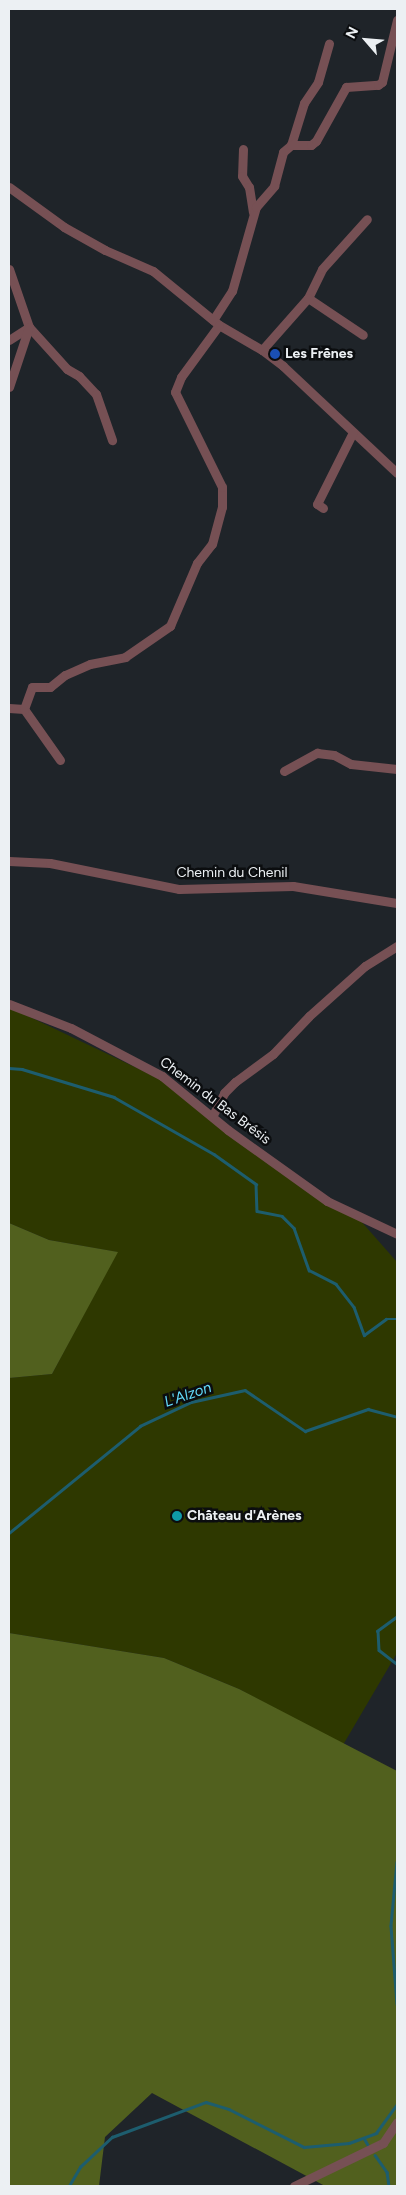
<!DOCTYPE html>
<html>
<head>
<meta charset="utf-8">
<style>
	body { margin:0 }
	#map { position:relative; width:406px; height:2195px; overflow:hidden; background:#1f2429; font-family:Figtree,sans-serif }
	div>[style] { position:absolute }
	.green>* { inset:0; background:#2e3800 }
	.forest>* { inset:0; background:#51601e }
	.stream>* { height:2.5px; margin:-1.25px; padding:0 1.25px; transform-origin:1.25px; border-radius:1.25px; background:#1d5d6e }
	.street>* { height:9px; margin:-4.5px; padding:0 4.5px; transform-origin:4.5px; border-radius:4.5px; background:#765054 }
	.dots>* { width:14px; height:14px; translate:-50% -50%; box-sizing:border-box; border:2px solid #0b0d0f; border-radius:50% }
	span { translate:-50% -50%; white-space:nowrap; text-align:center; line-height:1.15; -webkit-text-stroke:5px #0b0d0f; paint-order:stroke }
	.poi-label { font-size:14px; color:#ecf0f3; font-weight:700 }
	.left { translate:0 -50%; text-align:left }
	.street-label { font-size:14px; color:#ecf0f3 }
	.water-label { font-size:15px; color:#63dafa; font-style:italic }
	.frame { position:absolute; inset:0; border:10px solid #ecf0f3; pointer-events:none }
	.north { position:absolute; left:341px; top:15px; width:50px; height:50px; -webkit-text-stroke:4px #0b0d0f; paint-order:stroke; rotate:297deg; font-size:14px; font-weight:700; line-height:20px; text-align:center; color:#ecf0f3 }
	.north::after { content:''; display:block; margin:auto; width:18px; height:22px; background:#ecf0f3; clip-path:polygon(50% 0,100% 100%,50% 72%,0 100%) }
</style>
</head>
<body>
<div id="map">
	<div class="green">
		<div style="clip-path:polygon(9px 1007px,162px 1080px,360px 1220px,397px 1262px,397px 1653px,343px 1745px,239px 1689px,164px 1658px,9px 1633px,9px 1378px,52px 1374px,117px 1252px,49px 1240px,9px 1223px)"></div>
	</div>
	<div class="forest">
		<div style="clip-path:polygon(9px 1223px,49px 1240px,118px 1252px,52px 1374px,9px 1378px)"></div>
		<div style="clip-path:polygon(9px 1633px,164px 1658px,239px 1689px,397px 1771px,397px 2186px,325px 2186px,152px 2093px,105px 2137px,99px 2186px,9px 2186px)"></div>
	</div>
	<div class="stream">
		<div style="left:9px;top:1068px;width:13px;rotate:4deg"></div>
		<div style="left:22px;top:1069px;width:96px;rotate:16.9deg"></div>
		<div style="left:114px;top:1097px;width:115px;rotate:29.7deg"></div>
		<div style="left:214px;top:1154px;width:52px;rotate:35.5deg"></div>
		<div style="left:256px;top:1184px;width:27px;rotate:88deg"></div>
		<div style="left:257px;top:1211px;width:25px;rotate:11deg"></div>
		<div style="left:282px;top:1216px;width:17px;rotate:45deg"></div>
		<div style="left:294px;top:1228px;width:45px;rotate:70.3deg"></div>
		<div style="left:309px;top:1270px;width:30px;rotate:27deg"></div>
		<div style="left:336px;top:1284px;width:29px;rotate:52deg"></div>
		<div style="left:354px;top:1307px;width:30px;rotate:70deg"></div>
		<div style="left:364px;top:1335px;width:27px;rotate:-36deg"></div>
		<div style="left:386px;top:1319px;width:11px"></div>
		<div style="left:9px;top:1533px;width:169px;rotate:-39.2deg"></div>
		<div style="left:140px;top:1426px;width:56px;rotate:-25.2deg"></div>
		<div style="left:191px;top:1402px;width:55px;rotate:-12.5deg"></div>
		<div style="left:245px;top:1390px;width:73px;rotate:34.3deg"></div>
		<div style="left:305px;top:1431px;width:67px;rotate:-19.2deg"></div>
		<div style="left:368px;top:1409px;width:30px;rotate:15deg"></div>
		<div style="left:397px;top:1617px;width:24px;rotate:144deg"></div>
		<div style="left:378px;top:1631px;width:19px;rotate:87deg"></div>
		<div style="left:379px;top:1650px;width:23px;rotate:38deg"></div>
		<div style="left:397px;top:1862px;width:64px;rotate:95.4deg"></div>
		<div style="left:391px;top:1926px;width:78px;rotate:85.6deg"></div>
		<div style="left:364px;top:2138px;width:8px;rotate:60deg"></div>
		<div style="left:375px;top:2155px;width:21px;rotate:55deg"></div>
		<div style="left:387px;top:2172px;width:14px;rotate:82deg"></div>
		<div style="left:69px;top:2186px;width:22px;rotate:-60deg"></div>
		<div style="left:80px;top:2167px;width:44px;rotate:-43.2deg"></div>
		<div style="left:112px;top:2137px;width:100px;rotate:-20.4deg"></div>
		<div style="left:206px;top:2102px;width:24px;rotate:17deg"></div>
		<div style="left:229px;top:2109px;width:84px;rotate:26.9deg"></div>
		<div style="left:304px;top:2147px;width:45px;rotate:-5.1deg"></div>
		<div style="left:349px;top:2143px;width:29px;rotate:-20deg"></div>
		<div style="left:376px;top:2133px;width:36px;rotate:-54deg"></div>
	</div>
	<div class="street">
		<div style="left:291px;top:145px;width:44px;rotate:-72.8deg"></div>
		<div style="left:304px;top:103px;width:25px;rotate:-56deg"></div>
		<div style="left:318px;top:82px;width:40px;rotate:-74deg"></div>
		<div style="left:243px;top:149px;width:27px;rotate:92deg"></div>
		<div style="left:242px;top:176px;width:13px;rotate:58deg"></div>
		<div style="left:249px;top:187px;width:25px;rotate:81deg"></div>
		<div style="left:9px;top:187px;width:68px;rotate:36deg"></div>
		<div style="left:64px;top:227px;width:47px;rotate:29.3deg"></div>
		<div style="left:105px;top:250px;width:52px;rotate:23.6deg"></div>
		<div style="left:153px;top:271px;width:85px;rotate:39.3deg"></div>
		<div style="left:219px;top:325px;width:50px;rotate:30.2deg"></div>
		<div style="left:262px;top:350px;width:26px;rotate:37deg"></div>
		<div style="left:283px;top:366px;width:156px;rotate:43.2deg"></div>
		<div style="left:9px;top:269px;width:61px;rotate:71deg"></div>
		<div style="left:29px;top:327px;width:57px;rotate:47.9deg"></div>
		<div style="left:67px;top:369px;width:14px;rotate:30deg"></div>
		<div style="left:79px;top:376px;width:25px;rotate:47deg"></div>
		<div style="left:96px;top:394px;width:49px;rotate:70.8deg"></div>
		<div style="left:308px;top:298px;width:32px;rotate:-64deg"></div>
		<div style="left:322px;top:269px;width:67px;rotate:-48deg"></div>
		<div style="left:213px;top:320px;width:35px;rotate:-57deg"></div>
		<div style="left:232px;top:291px;width:87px;rotate:-74.1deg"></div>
		<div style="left:256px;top:207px;width:28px;rotate:-49deg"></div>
		<div style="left:274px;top:186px;width:35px;rotate:-75deg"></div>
		<div style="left:283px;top:152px;width:11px;rotate:-41deg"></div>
		<div style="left:291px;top:145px;width:20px"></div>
		<div style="left:311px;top:145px;width:6px;rotate:-39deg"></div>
		<div style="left:316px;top:141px;width:62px;rotate:-60.9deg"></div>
		<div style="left:346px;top:87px;width:32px;rotate:-4deg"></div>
		<div style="left:378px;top:85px;width:5px;rotate:-37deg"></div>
		<div style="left:382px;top:82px;width:64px;rotate:-76.4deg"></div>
		<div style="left:9px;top:340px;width:24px;rotate:-33deg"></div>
		<div style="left:262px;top:350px;width:69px;rotate:-48.5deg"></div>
		<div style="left:308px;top:298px;width:66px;rotate:33.9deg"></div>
		<div style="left:9px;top:387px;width:63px;rotate:-71.6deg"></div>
		<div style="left:323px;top:508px;width:7px;rotate:-146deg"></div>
		<div style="left:317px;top:504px;width:80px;rotate:-63.4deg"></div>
		<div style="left:9px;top:708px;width:15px;rotate:4deg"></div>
		<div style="left:60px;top:760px;width:62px;rotate:-125.2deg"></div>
		<div style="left:24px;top:709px;width:23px;rotate:-70deg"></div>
		<div style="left:32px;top:687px;width:18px"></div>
		<div style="left:50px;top:687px;width:19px;rotate:-39deg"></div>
		<div style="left:65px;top:675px;width:27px;rotate:-24deg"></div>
		<div style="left:90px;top:664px;width:36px;rotate:-11deg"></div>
		<div style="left:125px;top:657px;width:55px;rotate:-34.6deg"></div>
		<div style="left:170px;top:626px;width:69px;rotate:-66.8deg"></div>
		<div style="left:197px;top:563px;width:24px;rotate:-52deg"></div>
		<div style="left:212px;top:544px;width:38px;rotate:-75deg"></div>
		<div style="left:222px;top:507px;width:20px;rotate:-90deg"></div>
		<div style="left:222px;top:487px;width:106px;rotate:-116.3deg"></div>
		<div style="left:175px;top:392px;width:16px;rotate:-68deg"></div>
		<div style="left:181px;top:377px;width:64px;rotate:-53.8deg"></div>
		<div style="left:284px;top:771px;width:38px;rotate:-29deg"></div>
		<div style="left:317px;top:753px;width:17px;rotate:7deg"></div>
		<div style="left:334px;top:755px;width:19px;rotate:28deg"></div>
		<div style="left:351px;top:764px;width:46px;rotate:6.2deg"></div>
		<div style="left:9px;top:861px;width:41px;rotate:2.8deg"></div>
		<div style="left:50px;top:863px;width:132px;rotate:11.4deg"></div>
		<div style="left:179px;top:889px;width:114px;rotate:-1.5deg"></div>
		<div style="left:293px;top:886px;width:105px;rotate:9.3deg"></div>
		<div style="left:9px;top:1004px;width:66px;rotate:21.2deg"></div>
		<div style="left:71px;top:1028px;width:103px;rotate:27.8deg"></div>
		<div style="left:162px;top:1076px;width:85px;rotate:39.3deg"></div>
		<div style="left:228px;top:1130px;width:122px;rotate:35.6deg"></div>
		<div style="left:327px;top:1201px;width:77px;rotate:25.2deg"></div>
		<div style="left:213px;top:1115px;width:25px;rotate:-63deg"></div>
		<div style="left:224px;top:1093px;width:16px;rotate:-45deg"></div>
		<div style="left:235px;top:1082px;width:47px;rotate:-36.4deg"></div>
		<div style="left:273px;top:1054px;width:52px;rotate:-46.5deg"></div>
		<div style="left:309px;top:1016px;width:75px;rotate:-41.8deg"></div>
		<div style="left:365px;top:966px;width:38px;rotate:-32deg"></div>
		<div style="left:294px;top:2186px;width:99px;rotate:-25.8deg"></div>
		<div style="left:383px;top:2143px;width:25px;rotate:-56deg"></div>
	</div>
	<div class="dots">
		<div style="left:275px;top:354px;background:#1a4fb4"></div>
		<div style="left:177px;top:1516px;background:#0f9aa8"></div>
	</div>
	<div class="poi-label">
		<span class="left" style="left:285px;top:354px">Les Frênes</span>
		<span class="left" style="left:187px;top:1516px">Château d'Arènes</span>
	</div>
	<div class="street-label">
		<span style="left:232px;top:873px">Chemin du Chenil</span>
		<span style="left:215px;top:1101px;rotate:37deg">Chemin du Bas Brésis</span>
	</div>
	<div class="water-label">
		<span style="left:188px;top:1395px;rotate:-19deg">L'Alzon</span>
	</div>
	<div class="frame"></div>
	<div class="north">N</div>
</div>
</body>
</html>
